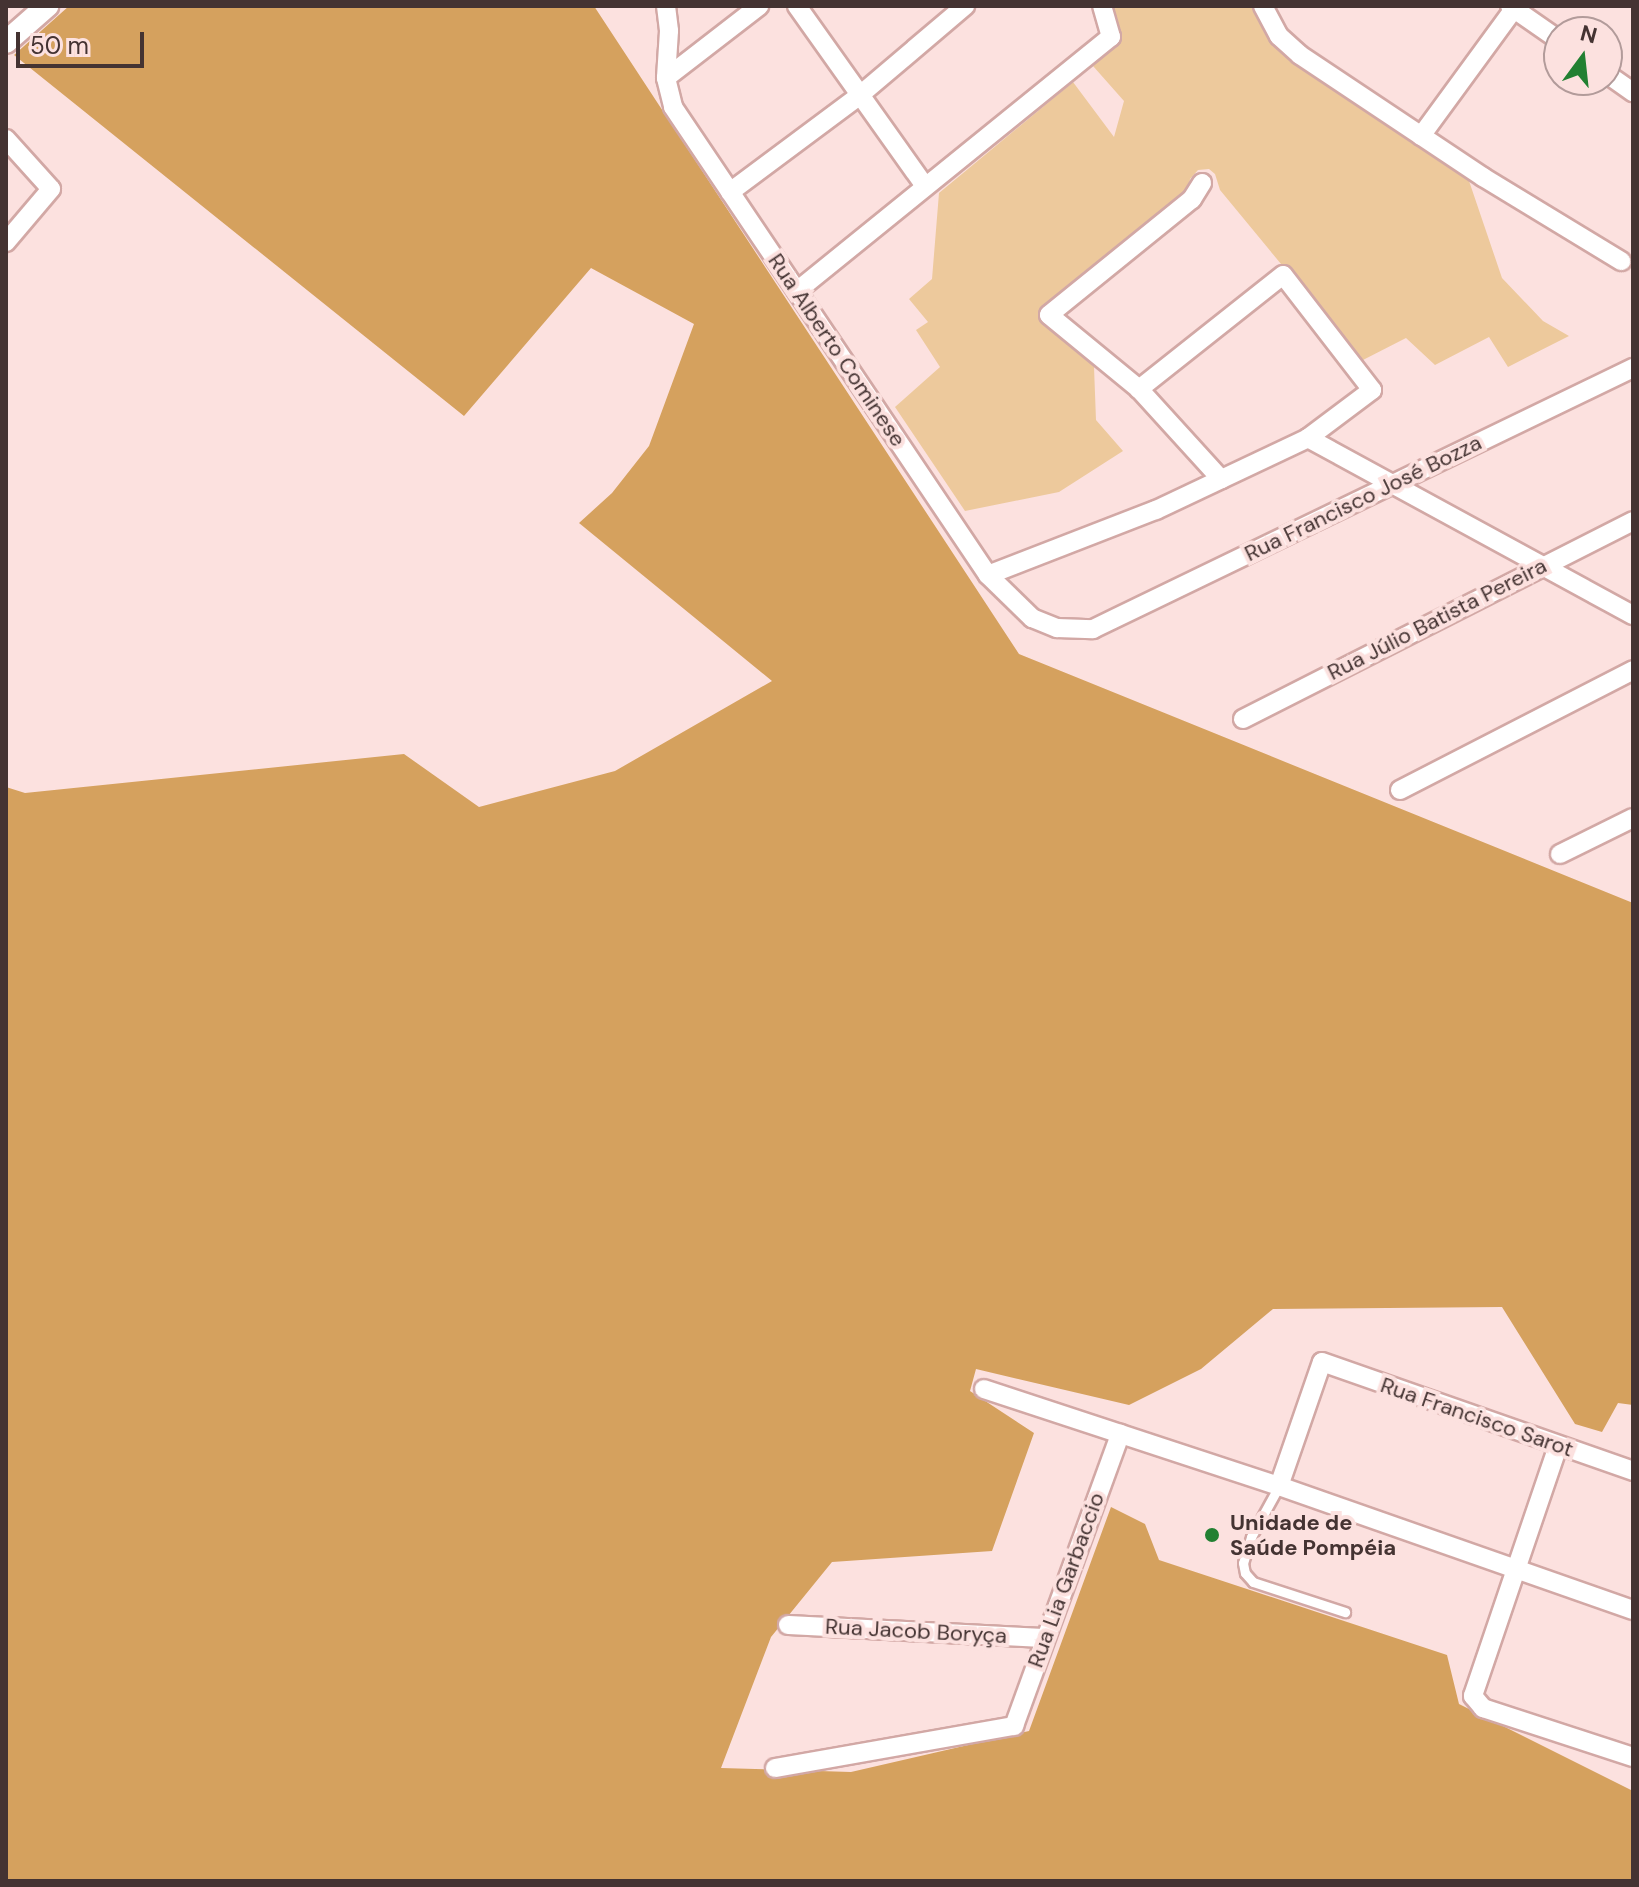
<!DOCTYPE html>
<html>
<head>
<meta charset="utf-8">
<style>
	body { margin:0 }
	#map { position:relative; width:1639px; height:1887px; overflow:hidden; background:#fce1df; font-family:"DM Sans",sans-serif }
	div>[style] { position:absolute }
	.green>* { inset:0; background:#edc99c }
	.forest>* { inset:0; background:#d5a15e }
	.roads { filter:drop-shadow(2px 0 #d2a8a5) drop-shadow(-2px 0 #d2a8a5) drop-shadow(0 2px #d2a8a5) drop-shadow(0 -2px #d2a8a5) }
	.service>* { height:9px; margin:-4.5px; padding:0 4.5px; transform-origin:4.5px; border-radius:4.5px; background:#fff }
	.minor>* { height:18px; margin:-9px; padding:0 9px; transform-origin:9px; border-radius:9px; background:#fff }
	.tertiary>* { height:22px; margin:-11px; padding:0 11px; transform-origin:11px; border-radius:11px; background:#fff }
	.dots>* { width:22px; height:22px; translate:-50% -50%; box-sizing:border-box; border:4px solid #fce1df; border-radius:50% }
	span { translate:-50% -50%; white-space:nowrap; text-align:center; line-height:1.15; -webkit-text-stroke:8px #fce1df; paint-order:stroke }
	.street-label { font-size:22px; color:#443332 }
	.poi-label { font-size:22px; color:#443332; font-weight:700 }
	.left { translate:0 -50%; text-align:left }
	.frame { position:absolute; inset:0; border:8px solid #443332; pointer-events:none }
	.north { position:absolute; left:1543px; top:16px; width:80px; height:80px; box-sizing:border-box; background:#fce1df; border:2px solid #b29b9a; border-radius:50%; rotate:15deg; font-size:22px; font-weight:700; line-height:32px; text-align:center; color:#443332 }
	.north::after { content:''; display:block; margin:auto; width:28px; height:36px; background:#228032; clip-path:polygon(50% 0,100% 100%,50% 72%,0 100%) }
	.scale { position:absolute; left:16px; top:32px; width:128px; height:36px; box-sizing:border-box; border:4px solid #443332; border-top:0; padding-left:10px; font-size:24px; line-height:28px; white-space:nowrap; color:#443332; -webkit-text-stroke:6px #fce1df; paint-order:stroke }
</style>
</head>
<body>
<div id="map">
	<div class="green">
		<div style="clip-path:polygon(1109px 6px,1255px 6px,1280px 50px,1467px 175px,1502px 278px,1543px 321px,1569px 336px,1508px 367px,1489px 337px,1435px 365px,1406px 338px,1361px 361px,1220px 190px,1215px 174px,1209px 169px,1198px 170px,1190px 179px,1188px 196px,1038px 314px,1094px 367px,1096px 420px,1123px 451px,1059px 492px,965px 511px,895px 407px,940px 367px,916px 330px,928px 322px,909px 299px,932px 279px,939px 193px,1073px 82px,1114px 137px,1124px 101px,1093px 66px,1119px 42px)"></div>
	</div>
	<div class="forest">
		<div style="clip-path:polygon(69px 6px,594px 6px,1019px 654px,1633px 903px,1633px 1405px,1618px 1403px,1602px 1432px,1575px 1424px,1502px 1307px,1273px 1309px,1201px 1369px,1129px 1405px,976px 1369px,970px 1391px,1034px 1433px,992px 1551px,832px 1562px,771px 1637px,721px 1768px,851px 1772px,1029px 1731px,1111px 1507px,1145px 1524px,1159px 1560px,1447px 1655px,1459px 1704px,1633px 1791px,1633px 1881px,6px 1881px,6px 787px,25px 793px,404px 754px,479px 807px,615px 771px,772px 681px,579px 523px,612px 493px,649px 446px,694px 324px,591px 268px,464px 416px,14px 55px)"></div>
	</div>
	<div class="roads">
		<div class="service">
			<div style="left:1279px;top:1486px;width:58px;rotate:118.8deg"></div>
			<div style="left:1251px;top:1537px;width:27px;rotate:107deg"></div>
			<div style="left:1243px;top:1563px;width:10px;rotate:79deg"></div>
			<div style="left:1245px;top:1573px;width:12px;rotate:48deg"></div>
			<div style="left:1253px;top:1582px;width:97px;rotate:18.1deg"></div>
		</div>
		<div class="minor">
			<div style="left:666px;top:6px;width:25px;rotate:83deg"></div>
			<div style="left:669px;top:31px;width:47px;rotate:93.7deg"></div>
			<div style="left:666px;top:78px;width:30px;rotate:76deg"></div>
			<div style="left:673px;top:107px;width:564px;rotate:56.06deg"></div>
			<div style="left:988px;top:575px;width:62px;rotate:44.3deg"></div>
			<div style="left:1032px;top:618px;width:27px;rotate:22deg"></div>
			<div style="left:1057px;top:628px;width:36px;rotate:2deg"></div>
			<div style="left:1093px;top:629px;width:600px;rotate:-25.8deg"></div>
			<div style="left:797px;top:6px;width:221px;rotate:54.6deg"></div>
			<div style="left:1263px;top:6px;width:34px;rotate:62deg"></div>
			<div style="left:1279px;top:36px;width:28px;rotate:42deg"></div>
			<div style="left:1300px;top:55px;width:220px;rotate:33.7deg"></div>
			<div style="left:1483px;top:177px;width:162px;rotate:31.3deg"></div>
			<div style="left:1510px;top:6px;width:60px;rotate:34.8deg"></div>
			<div style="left:1607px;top:74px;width:32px;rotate:35deg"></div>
			<div style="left:666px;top:78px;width:118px;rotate:-37.7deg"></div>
			<div style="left:1421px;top:136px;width:157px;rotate:-53.8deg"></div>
			<div style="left:6px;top:139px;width:67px;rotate:48deg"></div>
			<div style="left:51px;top:189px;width:70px;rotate:130.3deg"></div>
			<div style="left:1202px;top:183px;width:19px;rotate:122deg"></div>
			<div style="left:1192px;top:199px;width:184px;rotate:141deg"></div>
			<div style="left:1049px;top:315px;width:117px;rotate:39.4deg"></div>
			<div style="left:1139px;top:389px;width:122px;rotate:47.7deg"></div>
			<div style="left:730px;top:192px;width:162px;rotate:-36.7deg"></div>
			<div style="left:860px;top:95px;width:138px;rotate:-40.3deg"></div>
			<div style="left:797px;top:291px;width:404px;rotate:-39deg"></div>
			<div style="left:1111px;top:37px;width:32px;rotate:-106deg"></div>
			<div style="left:1308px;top:438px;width:370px;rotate:28.6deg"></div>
			<div style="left:988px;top:575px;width:180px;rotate:-21.2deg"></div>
			<div style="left:1156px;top:510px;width:168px;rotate:-25.3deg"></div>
			<div style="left:1308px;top:438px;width:80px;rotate:-36.9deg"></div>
			<div style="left:1372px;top:390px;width:145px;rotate:-127.7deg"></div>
			<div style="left:1283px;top:275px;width:184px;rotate:141.6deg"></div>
			<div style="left:1243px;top:719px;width:437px;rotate:-26.9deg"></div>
			<div style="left:1400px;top:790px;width:262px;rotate:-27.2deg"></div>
			<div style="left:1560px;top:854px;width:81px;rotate:-26.3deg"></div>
			<div style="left:984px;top:1389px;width:311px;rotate:18.2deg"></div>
			<div style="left:1279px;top:1486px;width:375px;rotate:19.3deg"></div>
			<div style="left:1558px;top:1446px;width:264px;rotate:108.8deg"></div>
			<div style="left:1473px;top:1696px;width:16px;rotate:50deg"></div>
			<div style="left:1483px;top:1708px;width:158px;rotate:18.1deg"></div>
			<div style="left:1279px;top:1486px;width:131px;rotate:-70.9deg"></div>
			<div style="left:1322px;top:1362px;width:330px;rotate:19.3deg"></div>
			<div style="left:788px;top:1625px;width:256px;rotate:2.9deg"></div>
			<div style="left:775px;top:1768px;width:243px;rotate:-10deg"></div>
			<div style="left:1014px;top:1726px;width:311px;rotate:-70deg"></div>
		</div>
		<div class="tertiary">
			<div style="left:6px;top:42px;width:55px;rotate:-41.3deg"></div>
		</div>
	</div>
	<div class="dots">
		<div style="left:1212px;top:1535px;background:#228032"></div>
	</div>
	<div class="street-label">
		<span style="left:837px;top:350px;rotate:56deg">Rua Alberto Cominese</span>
		<span style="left:1363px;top:498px;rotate:-26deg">Rua Francisco José Bozza</span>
		<span style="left:1437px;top:619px;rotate:-27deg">Rua Júlio Batista Pereira</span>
		<span style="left:1477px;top:1417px;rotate:19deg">Rua Francisco Sarot</span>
		<span style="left:1066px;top:1580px;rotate:-70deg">Rua Lia Garbaccio</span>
		<span style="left:916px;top:1631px;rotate:3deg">Rua Jacob Boryça</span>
	</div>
	<div class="poi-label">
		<span class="left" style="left:1230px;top:1535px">Unidade de<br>Saúde Pompéia</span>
	</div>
	<div class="frame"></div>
	<div class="north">N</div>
	<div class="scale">50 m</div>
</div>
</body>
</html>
